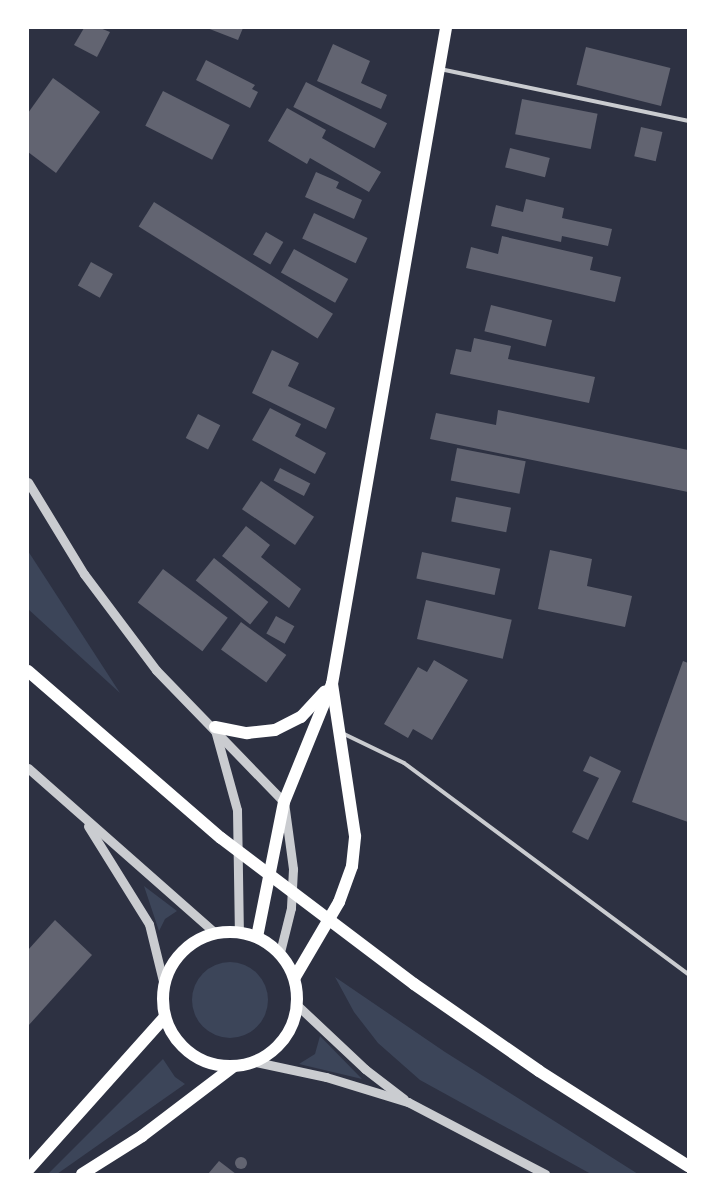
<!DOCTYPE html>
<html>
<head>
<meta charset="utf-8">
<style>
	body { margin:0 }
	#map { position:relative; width:716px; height:1202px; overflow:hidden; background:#2d3142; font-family:"Libre Baskerville",serif }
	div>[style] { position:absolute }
	.green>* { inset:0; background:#3c4559 }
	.round { border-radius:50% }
	.building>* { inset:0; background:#626471; transform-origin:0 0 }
	.service>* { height:4px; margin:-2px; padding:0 2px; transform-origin:2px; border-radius:2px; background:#caccd0 }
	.tertiary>* { height:9px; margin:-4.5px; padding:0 4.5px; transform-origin:4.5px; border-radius:4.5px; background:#caccd0 }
	.primary>* { height:12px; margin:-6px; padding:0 6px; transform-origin:6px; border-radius:6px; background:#fff }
	.primary>.ring { margin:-6px; padding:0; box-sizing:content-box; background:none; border:12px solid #fff; border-radius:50% }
	span { translate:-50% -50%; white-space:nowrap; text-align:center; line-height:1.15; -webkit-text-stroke:5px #fff; paint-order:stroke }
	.frame { position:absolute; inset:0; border:29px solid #fff; pointer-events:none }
</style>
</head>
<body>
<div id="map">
	<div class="green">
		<div style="clip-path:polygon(28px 551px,120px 693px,28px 609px)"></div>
		<div style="clip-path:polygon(144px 886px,177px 911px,165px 919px,159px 931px)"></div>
		<div class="round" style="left:192px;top:962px;width:76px;height:76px"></div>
		<div style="clip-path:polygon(335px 977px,445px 1052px,638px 1174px,591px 1174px,420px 1080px,378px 1043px,354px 1012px)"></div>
		<div style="clip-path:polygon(320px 1036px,362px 1079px,299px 1064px,315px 1054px)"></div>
		<div style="clip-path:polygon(163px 1059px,175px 1077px,185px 1084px,57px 1174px,48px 1174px)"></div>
	</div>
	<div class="building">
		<div style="clip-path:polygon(84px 28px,100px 28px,110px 32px,97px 57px,74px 45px)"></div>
		<div style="clip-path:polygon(207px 28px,243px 28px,238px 40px)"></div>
		<div style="clip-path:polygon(333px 44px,370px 61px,361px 83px,387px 95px,381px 109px,317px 81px)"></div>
		<div style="left:586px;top:47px;width:87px;height:39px;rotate:14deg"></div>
		<div style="clip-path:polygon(206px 60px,255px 85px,252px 89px,258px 92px,250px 108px,196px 80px)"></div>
		<div style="clip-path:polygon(53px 78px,100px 112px,56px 173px,28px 152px,28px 113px)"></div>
		<div style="left:306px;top:82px;width:91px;height:28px;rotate:27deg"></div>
		<div style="left:163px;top:91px;width:75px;height:39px;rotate:27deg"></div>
		<div style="left:522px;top:99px;width:77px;height:36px;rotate:11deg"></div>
		<div style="clip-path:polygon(287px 108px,326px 130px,322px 138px,381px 172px,369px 192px,310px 158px,307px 164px,268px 141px)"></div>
		<div style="left:641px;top:127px;width:22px;height:30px;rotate:13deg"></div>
		<div style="left:510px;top:148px;width:41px;height:20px;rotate:14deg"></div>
		<div style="clip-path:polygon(316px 172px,339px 182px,336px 188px,362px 200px,354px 219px,305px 197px)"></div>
		<div style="clip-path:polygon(526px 199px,564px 208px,562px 218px,612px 229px,608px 246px,562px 236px,561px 242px,491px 226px,496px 205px,523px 212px)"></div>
		<div style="left:154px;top:202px;width:211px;height:29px;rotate:32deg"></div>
		<div style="left:314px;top:213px;width:59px;height:28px;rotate:25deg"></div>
		<div style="left:266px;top:232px;width:20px;height:26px;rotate:30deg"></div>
		<div style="clip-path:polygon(502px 236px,593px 257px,590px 270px,621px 277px,615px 302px,466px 268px,471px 247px,498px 254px)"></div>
		<div style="left:294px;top:249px;width:62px;height:27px;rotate:29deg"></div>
		<div style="left:91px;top:262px;width:25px;height:27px;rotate:29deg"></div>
		<div style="left:491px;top:305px;width:63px;height:27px;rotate:14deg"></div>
		<div style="clip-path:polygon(474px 338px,511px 346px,508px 359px,595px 377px,589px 403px,450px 374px,456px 349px,471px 352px)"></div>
		<div style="clip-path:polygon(272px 350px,299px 363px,288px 386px,335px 408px,326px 429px,252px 393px)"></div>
		<div style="clip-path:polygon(270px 408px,301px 424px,295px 436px,326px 453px,315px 474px,252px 440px)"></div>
		<div style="clip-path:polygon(498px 410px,688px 450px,688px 492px,430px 439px,436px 413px,496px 425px)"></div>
		<div style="left:198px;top:414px;width:25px;height:27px;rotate:27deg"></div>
		<div style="left:457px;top:448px;width:70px;height:33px;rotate:11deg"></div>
		<div style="left:280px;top:468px;width:34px;height:14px;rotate:27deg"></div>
		<div style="left:261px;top:481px;width:64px;height:34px;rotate:34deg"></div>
		<div style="left:456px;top:497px;width:56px;height:25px;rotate:11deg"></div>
		<div style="clip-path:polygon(246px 526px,270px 545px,261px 557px,301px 589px,289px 608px,222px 556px)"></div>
		<div style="clip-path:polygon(550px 550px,592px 559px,587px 586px,632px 596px,625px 627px,538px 609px)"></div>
		<div style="left:422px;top:552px;width:80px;height:27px;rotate:12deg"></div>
		<div style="left:214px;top:558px;width:70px;height:29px;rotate:39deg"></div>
		<div style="left:163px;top:569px;width:81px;height:42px;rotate:37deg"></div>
		<div style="left:426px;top:600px;width:88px;height:40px;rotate:13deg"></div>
		<div style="left:276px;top:616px;width:21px;height:20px;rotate:29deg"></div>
		<div style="left:241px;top:622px;width:56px;height:34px;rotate:36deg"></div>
		<div style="clip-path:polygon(434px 660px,468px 680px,432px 740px,413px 729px,408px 738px,384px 724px,418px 667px,427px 672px)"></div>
		<div style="clip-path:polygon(683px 661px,688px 663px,688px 822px,632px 802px)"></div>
		<div style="clip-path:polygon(590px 756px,621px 771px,588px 840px,572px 832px,599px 778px,583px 771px)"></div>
		<div style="clip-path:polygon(55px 920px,92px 955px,28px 1026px,28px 950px)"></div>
		<div class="round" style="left:235px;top:1157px;width:12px;height:12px"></div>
		<div style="clip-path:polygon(219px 1161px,236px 1174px,208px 1174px)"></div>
	</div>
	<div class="service">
		<div style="left:440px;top:69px;width:253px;rotate:11.8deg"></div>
		<div style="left:342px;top:733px;width:69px;rotate:25.8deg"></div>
		<div style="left:404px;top:763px;width:354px;rotate:36.6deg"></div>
	</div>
	<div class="tertiary">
		<div style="left:28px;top:482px;width:108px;rotate:58.7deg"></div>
		<div style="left:84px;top:574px;width:120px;rotate:53.1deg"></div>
		<div style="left:156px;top:670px;width:184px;rotate:45.9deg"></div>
		<div style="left:284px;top:802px;width:68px;rotate:82.3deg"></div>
		<div style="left:293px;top:869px;width:39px;rotate:93deg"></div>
		<div style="left:291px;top:908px;width:45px;rotate:104deg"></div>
		<div style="left:215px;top:730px;width:83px;rotate:74.6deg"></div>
		<div style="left:237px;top:810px;width:121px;rotate:89.1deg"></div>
		<div style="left:28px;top:768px;width:249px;rotate:41.4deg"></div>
		<div style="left:88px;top:826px;width:115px;rotate:58.1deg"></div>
		<div style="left:149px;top:924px;width:63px;rotate:76.2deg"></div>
		<div style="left:298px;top:1006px;width:92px;rotate:43.2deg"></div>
		<div style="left:365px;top:1069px;width:49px;rotate:37.6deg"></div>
		<div style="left:256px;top:1062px;width:72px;rotate:12.1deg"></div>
		<div style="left:326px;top:1077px;width:86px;rotate:17deg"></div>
		<div style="left:408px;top:1102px;width:155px;rotate:27.7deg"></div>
	</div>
	<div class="primary">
		<div style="left:28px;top:671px;width:255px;rotate:40.9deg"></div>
		<div style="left:221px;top:838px;width:242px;rotate:37.1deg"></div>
		<div style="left:414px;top:984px;width:152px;rotate:34.8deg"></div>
		<div style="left:539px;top:1071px;width:177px;rotate:32.5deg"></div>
		<div style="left:215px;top:727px;width:33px;rotate:11deg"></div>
		<div style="left:247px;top:733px;width:28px;rotate:-6deg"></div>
		<div style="left:275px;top:730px;width:29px;rotate:-27deg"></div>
		<div style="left:301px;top:717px;width:35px;rotate:-47deg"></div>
		<div class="ring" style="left:163px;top:932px;width:122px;height:122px"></div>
		<div style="left:257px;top:937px;width:138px;rotate:-78.7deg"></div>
		<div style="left:284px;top:802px;width:127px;rotate:-67.9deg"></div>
		<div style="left:332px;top:684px;width:666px;rotate:-80.14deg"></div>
		<div style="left:295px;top:977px;width:87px;rotate:-59.6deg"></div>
		<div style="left:339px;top:902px;width:38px;rotate:-70deg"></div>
		<div style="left:352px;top:866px;width:30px;rotate:-84deg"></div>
		<div style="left:355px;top:836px;width:154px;rotate:-98.6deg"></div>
		<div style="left:28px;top:1170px;width:205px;rotate:-48.2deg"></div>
		<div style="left:82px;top:1174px;width:71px;rotate:-32.3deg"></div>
		<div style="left:142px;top:1136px;width:114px;rotate:-37.2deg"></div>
	</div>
	<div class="frame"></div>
</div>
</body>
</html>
